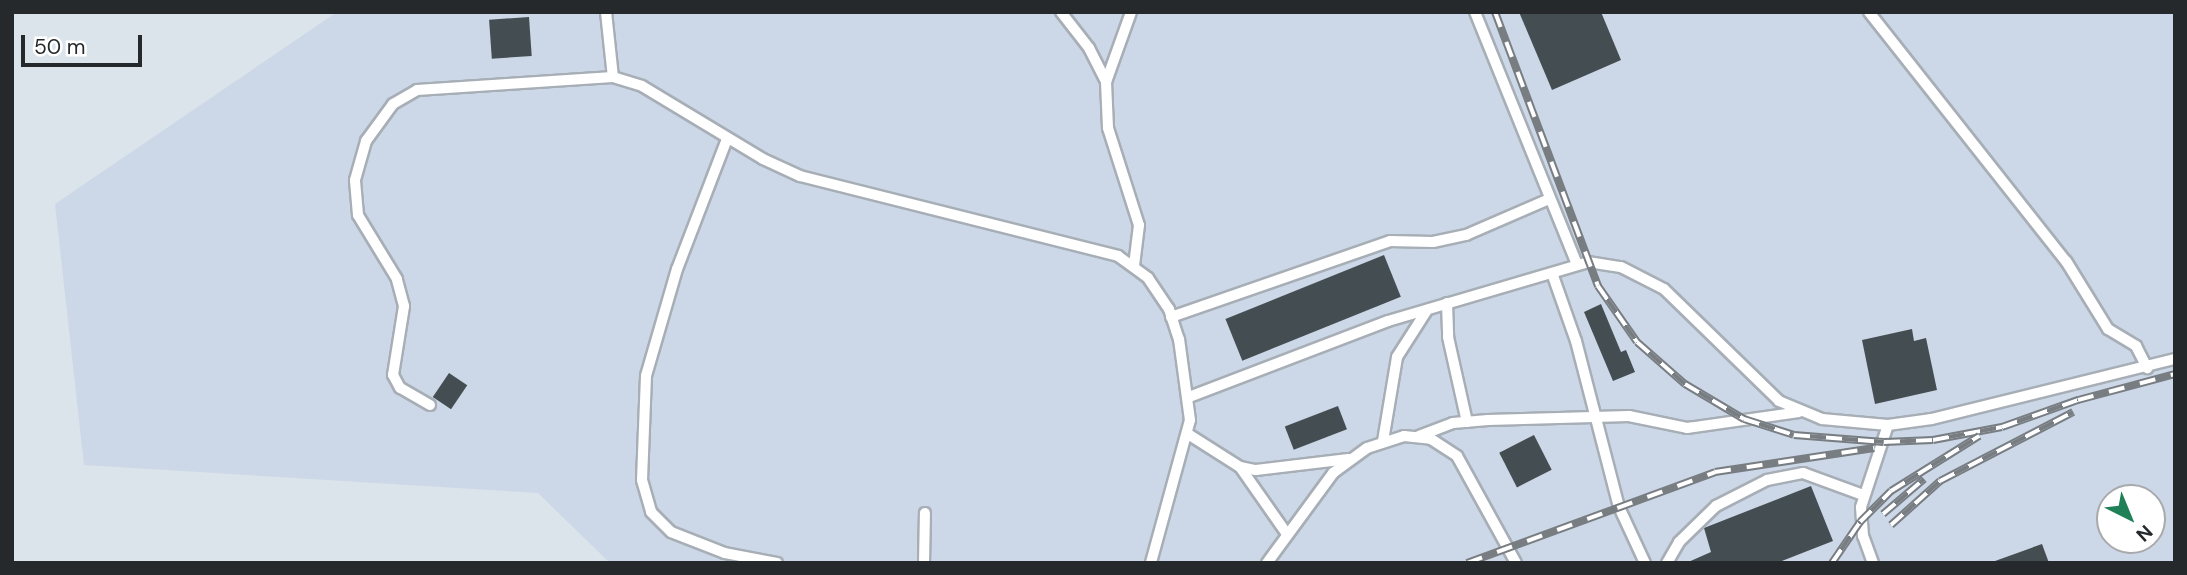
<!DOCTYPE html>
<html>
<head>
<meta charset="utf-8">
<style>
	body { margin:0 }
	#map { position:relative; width:2187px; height:575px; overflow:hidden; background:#dbe3eb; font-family:"DM Sans",sans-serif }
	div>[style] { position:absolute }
	.built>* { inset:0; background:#ccd8e7 }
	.building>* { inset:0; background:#444d52; transform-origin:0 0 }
	.roads { filter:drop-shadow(2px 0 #a7aeb6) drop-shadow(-2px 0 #a7aeb6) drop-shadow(0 2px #a7aeb6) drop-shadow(0 -2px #a7aeb6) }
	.lane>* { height:10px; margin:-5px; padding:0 5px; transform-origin:5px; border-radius:5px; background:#fff }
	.rail>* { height:8px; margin-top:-4px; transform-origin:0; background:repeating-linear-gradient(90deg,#fff 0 16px,#787d82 0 32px); box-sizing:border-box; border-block:2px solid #787d82 }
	span { translate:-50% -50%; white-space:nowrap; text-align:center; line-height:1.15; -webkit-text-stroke:7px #fff; paint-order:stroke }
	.frame { position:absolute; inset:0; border:14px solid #26292c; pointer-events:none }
	.north { position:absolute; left:2096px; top:484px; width:70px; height:70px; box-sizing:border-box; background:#fff; border:2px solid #a8a9ab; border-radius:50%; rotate:137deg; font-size:19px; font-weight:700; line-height:28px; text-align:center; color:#26292c }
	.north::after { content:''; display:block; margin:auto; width:24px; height:32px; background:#208159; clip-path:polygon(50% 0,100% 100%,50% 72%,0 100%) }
	.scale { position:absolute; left:21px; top:35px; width:121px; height:32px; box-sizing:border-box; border:4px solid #26292c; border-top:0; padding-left:9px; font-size:21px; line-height:24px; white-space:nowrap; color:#26292c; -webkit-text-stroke:5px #fff; paint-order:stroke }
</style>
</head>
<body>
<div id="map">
	<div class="built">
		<div style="clip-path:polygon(evenodd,337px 12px,2175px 12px,2175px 563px,610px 563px,538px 493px,84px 465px,55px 204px,337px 12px,2110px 498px,2152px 498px,2152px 540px,2110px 540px,2110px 498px)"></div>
	</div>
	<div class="building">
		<div style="clip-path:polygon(1519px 12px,1601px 12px,1621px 60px,1552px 90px)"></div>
		<div style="left:529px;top:17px;width:39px;height:40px;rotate:86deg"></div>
		<div style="left:1384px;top:255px;width:45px;height:171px;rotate:68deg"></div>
		<div style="clip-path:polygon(1601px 304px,1621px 352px,1626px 350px,1635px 372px,1613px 381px,1584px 312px)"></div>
		<div style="clip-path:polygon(1912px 329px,1914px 341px,1926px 338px,1937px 390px,1875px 404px,1862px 340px)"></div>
		<div style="left:449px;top:373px;width:22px;height:29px;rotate:34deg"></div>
		<div style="left:1338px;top:406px;width:25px;height:57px;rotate:69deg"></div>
		<div style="left:1534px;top:435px;width:39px;height:39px;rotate:63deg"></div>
		<div style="clip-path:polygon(1811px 486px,1833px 541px,1777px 563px,1686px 563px,1711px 552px,1704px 528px)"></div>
		<div style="clip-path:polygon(2042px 544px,2049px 563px,1995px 563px,1995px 561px)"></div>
	</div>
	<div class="roads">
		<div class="lane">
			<div style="left:606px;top:12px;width:65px;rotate:83.9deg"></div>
			<div style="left:1061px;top:12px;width:46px;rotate:52.1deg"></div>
			<div style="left:1089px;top:48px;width:38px;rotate:63deg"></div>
			<div style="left:1106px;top:82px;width:46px;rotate:87.5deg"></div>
			<div style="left:1108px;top:128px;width:102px;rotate:72.3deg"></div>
			<div style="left:1139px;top:225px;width:41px;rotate:97deg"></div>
			<div style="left:1475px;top:12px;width:272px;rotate:68deg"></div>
			<div style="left:1869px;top:12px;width:318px;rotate:51.7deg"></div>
			<div style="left:2066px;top:261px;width:80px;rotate:58.3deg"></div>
			<div style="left:2108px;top:329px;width:33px;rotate:31deg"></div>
			<div style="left:2136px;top:346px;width:25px;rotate:63deg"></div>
			<div style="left:1106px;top:82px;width:74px;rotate:-70.3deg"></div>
			<div style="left:727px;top:139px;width:139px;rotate:111deg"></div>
			<div style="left:677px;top:269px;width:111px;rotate:106.2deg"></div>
			<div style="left:646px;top:376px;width:104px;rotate:92.2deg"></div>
			<div style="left:642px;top:480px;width:33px;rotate:74deg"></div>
			<div style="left:651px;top:512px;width:28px;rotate:45deg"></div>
			<div style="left:671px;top:532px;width:58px;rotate:21.3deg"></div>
			<div style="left:725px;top:553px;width:53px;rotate:10.9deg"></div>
			<div style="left:1552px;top:273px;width:72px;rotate:70.6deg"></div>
			<div style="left:1576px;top:341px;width:171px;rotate:75.5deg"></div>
			<div style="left:1619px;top:507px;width:62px;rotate:65.1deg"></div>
			<div style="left:1447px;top:303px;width:34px;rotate:88deg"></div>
			<div style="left:1448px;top:337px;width:87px;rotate:77.4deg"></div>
			<div style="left:1171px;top:317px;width:232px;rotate:-19.1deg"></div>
			<div style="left:1390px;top:241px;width:43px;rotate:1.3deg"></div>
			<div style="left:1433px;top:242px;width:34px;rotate:-12deg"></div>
			<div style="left:1466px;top:235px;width:90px;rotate:-23.4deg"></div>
			<div style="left:1189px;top:397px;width:213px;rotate:-20.9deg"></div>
			<div style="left:1388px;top:321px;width:209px;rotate:-16.4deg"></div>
			<div style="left:1588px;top:262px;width:33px;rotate:9deg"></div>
			<div style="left:1621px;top:267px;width:48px;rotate:27.1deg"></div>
			<div style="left:1664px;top:289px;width:161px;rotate:44.2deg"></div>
			<div style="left:1779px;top:401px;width:47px;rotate:22.7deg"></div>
			<div style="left:1822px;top:419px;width:66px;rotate:5.2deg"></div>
			<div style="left:430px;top:405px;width:34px;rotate:-150deg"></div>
			<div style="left:400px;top:388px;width:15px;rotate:-118deg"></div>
			<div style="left:393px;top:375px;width:70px;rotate:-80.9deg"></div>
			<div style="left:404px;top:306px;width:28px;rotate:-105deg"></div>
			<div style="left:397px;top:279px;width:75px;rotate:-121.4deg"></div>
			<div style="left:358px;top:215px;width:35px;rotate:-95deg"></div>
			<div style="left:355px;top:180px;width:41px;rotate:-74.2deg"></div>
			<div style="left:366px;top:141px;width:46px;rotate:-53.9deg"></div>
			<div style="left:393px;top:104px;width:28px;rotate:-30deg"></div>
			<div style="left:417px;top:90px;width:196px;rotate:-3.8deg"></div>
			<div style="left:613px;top:77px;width:30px;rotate:17deg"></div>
			<div style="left:642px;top:86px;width:141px;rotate:31.1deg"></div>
			<div style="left:763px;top:159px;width:41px;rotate:24.7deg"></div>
			<div style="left:800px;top:176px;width:328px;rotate:14.1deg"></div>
			<div style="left:1118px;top:256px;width:37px;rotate:36deg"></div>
			<div style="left:1148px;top:278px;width:37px;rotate:56deg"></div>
			<div style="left:1169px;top:309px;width:32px;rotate:72deg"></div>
			<div style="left:1179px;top:339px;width:82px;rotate:82.3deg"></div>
			<div style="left:1190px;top:420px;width:148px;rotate:105.3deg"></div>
			<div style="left:1188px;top:434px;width:62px;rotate:32.4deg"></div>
			<div style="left:1240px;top:467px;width:16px;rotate:11deg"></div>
			<div style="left:1256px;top:470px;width:93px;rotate:-6.8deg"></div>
			<div style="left:1419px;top:436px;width:36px;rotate:-21deg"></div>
			<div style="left:1453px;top:423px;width:35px;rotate:-5deg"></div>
			<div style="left:1488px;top:420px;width:141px;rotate:-1.6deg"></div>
			<div style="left:1629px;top:416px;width:59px;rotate:11.7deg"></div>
			<div style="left:1687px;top:428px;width:113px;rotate:-8.1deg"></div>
			<div style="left:1383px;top:441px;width:85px;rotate:-80.5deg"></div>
			<div style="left:1397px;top:357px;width:56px;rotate:-57.4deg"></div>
			<div style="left:1240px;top:467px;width:82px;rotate:55deg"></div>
			<div style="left:924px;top:563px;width:50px;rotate:-88.9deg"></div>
			<div style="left:1267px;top:563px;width:112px;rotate:-53.7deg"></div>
			<div style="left:1333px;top:473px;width:42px;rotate:-36.3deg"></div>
			<div style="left:1367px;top:448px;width:39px;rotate:-18deg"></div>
			<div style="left:1404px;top:436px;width:27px;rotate:6deg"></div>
			<div style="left:1431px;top:439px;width:31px;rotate:33deg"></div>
			<div style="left:1457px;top:456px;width:122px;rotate:61.1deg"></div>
			<div style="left:1667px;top:563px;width:24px;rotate:-60deg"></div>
			<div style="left:1679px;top:542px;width:52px;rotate:-44.2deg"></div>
			<div style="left:1716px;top:506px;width:57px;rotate:-27deg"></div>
			<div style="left:1767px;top:480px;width:37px;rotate:-11deg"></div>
			<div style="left:1803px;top:473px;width:64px;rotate:20.1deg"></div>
			<div style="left:1873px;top:563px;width:29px;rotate:-110deg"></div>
			<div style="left:1863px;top:536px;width:29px;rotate:-94deg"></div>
			<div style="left:1861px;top:507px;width:86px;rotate:-71.8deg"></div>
			<div style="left:1888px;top:425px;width:44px;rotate:-7.8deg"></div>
			<div style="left:1932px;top:419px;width:250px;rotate:-13.9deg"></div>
		</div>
	</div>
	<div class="rail">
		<div style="left:1495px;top:12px;width:293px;rotate:69.4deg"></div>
		<div style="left:1598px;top:286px;width:68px;rotate:55.1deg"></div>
		<div style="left:1637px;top:342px;width:64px;rotate:41.2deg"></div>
		<div style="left:1685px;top:384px;width:69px;rotate:30.7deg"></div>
		<div style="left:1744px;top:419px;width:52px;rotate:17.7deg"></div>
		<div style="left:1794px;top:435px;width:90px;rotate:4.4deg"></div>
		<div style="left:1884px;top:442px;width:49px;rotate:-2.3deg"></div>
		<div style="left:1933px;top:440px;width:70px;rotate:-10.7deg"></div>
		<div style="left:2002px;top:427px;width:81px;rotate:-19.6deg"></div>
		<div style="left:2078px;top:400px;width:100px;rotate:-15deg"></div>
		<div style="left:1883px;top:514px;width:54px;rotate:-40.5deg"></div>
		<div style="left:1891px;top:525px;width:66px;rotate:-41.9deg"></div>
		<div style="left:1940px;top:481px;width:150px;rotate:-27.4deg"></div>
		<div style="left:1467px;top:563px;width:264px;rotate:-20.1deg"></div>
		<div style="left:1715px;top:472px;width:161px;rotate:-8.6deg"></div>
		<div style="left:1832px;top:563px;width:50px;rotate:-55.7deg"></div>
		<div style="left:1860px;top:522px;width:44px;rotate:-45deg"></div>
		<div style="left:1891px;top:491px;width:104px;rotate:-32deg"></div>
	</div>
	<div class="frame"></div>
	<div class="north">N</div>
	<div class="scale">50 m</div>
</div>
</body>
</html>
